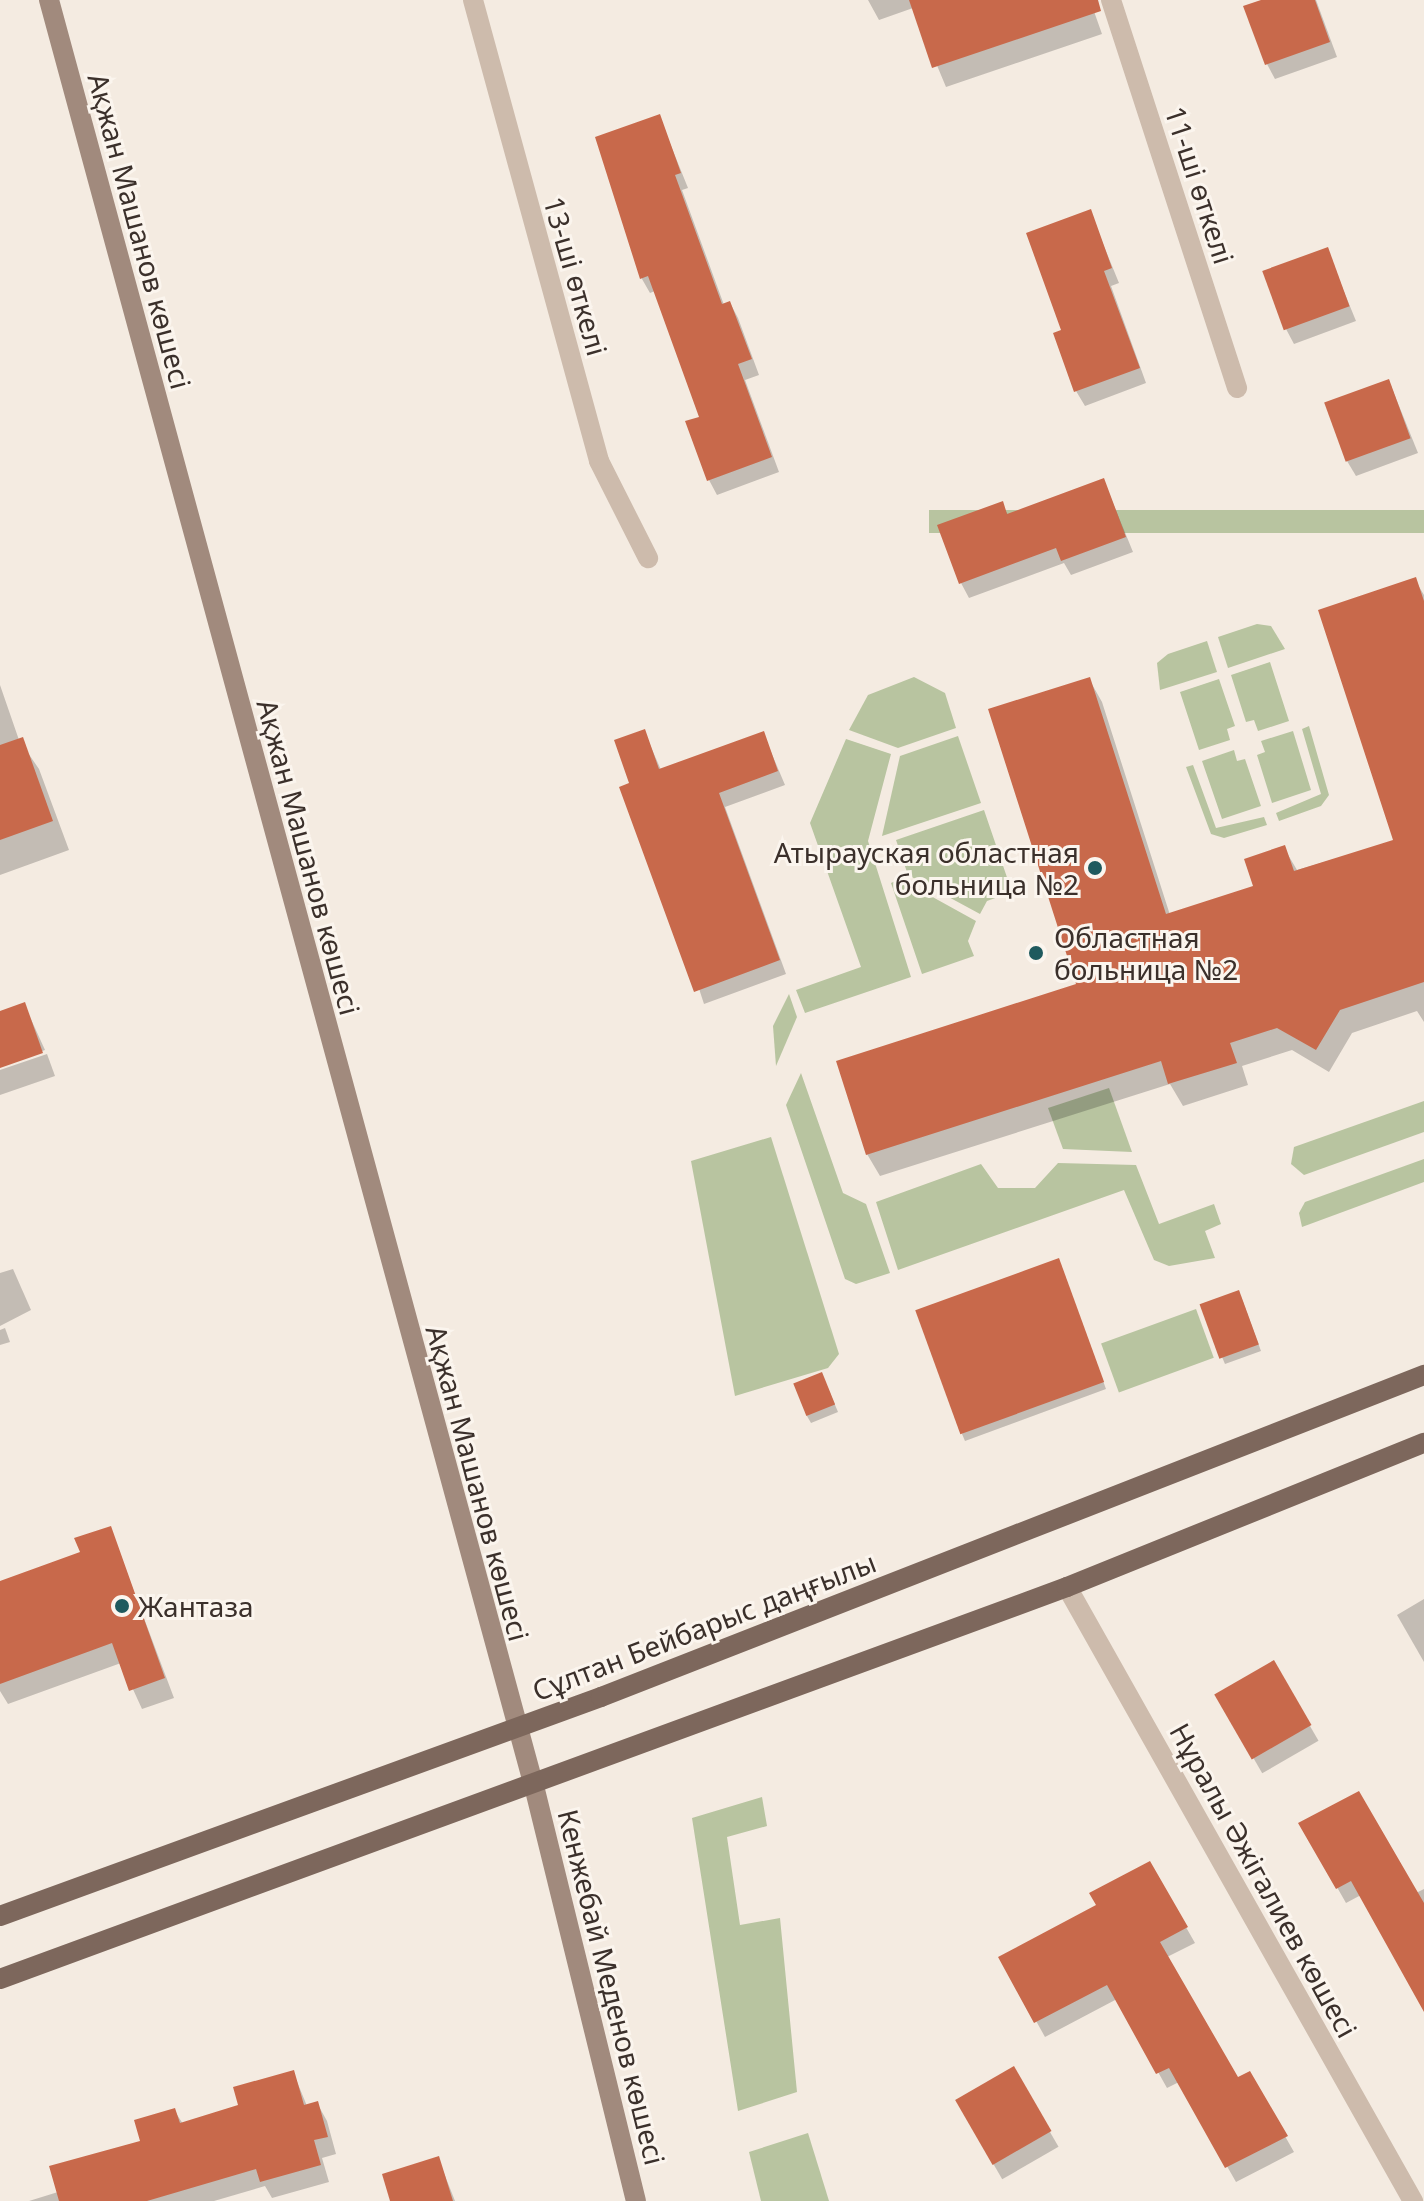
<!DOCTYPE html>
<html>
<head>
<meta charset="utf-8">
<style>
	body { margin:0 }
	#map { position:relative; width:1424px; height:2201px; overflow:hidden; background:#f4ebe1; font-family:"Noto Sans",sans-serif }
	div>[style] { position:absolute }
	.green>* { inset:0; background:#b8c4a0; transform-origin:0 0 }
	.shadow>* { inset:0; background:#0003; transform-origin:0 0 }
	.building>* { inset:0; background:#c8694b; transform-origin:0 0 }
	.street>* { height:20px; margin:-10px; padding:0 10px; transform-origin:10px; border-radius:10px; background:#cdbbac }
	.secondary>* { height:20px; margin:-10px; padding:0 10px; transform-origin:10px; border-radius:10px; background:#a18a7d }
	.primary>* { height:20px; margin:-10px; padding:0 10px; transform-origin:10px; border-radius:10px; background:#7d675c }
	.dots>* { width:22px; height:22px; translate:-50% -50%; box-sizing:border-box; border:4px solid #fbf5ee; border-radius:50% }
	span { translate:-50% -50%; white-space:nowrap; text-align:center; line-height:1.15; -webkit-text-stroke:6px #fbf5ee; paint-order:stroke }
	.street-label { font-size:28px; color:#3b302b }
	.poi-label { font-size:28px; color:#3b302b }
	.right { translate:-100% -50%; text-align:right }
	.left { translate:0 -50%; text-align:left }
</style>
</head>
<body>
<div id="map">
	<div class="green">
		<div style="left:1424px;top:510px;width:23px;height:495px;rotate:90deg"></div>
		<div style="clip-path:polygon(1257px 624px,1271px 626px,1285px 649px,1228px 668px,1218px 637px)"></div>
		<div style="clip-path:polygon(1207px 641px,1217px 672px,1160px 690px,1157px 663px,1168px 654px)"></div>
		<div style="clip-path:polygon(1270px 662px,1289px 721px,1258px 731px,1254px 720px,1246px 722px,1231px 675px)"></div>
		<div style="clip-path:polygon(914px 677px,945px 693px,956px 728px,898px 748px,849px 730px,868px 695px)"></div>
		<div style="clip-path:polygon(1219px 679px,1235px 726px,1227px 729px,1230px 740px,1199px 750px,1180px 692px)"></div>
		<div style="clip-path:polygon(1309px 726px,1329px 795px,1321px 806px,1279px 821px,1276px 813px,1321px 794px,1302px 729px)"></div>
		<div style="clip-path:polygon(1293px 731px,1311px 790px,1272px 803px,1257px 755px,1265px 752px,1261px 741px)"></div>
		<div style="clip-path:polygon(958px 736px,981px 803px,882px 836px,900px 756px)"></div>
		<div style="clip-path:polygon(846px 739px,891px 754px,868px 841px,911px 977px,805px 1013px,796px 990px,861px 967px,810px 823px)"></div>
		<div style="clip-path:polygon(1234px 750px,1237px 761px,1245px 759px,1261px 806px,1222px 819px,1202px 761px)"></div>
		<div style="clip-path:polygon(1193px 765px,1216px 828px,1264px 817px,1267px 825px,1224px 838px,1211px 834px,1186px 767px)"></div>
		<div style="clip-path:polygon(984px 810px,1012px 892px,987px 901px,980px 914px,908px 875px,896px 840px)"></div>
		<div style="clip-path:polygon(900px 879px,976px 921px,968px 941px,974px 956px,922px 974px,891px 883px)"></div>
		<div style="clip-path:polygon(789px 994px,797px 1017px,776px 1066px,773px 1026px)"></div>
		<div style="clip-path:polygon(801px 1073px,843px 1193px,866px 1204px,890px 1273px,856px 1284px,845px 1279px,786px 1105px)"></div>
		<div style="clip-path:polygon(1109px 1088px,1132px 1152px,1063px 1149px,1048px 1108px)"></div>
		<div style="clip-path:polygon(1424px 1101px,1424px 1132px,1304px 1175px,1291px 1164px,1294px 1147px)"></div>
		<div style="clip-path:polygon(771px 1137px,839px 1354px,828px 1368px,735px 1396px,691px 1161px)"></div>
		<div style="clip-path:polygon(1424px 1159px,1424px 1182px,1302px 1227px,1299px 1213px,1305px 1202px)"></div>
		<div style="clip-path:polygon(1058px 1163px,1136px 1165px,1159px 1224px,1214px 1204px,1221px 1224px,1205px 1231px,1215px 1258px,1169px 1266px,1154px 1260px,1124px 1190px,898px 1270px,876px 1202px,981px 1164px,998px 1188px,1035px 1188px)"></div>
		<div style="left:1196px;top:1309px;width:52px;height:101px;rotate:70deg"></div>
		<div style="clip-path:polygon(762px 1797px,767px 1826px,727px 1837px,740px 1925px,780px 1918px,797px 2092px,738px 2111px,692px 1818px)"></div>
		<div style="clip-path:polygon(808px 2133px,829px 2201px,761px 2201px,749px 2152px)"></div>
	</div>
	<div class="shadow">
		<div style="clip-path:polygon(868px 0,1090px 0,1102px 34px,946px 87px,913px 8px,879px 20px)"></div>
		<div style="clip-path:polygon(1267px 0,1316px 0,1337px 57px,1275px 79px,1267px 64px)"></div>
		<div style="clip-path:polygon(659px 116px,688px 188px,682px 190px,724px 305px,730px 303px,738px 318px,759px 375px,745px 380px,779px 472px,717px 495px,709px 480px,701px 418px,655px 291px,650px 293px,642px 279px,598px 139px)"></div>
		<div style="clip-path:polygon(1090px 212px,1119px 283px,1111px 286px,1146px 383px,1085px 406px,1076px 391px,1064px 331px)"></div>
		<div style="clip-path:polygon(1327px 250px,1356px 321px,1294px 344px,1286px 329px)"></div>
		<div style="clip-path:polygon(1389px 381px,1418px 453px,1356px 476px,1347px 461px)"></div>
		<div style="clip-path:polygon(1104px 481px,1133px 552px,1071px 575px,1064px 563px,969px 598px,961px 583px,1002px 504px,1008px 515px)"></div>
		<div style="clip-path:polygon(1415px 580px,1424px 595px,1424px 1022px,1417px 1011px,1352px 1033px,1329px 1072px,1292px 1050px,1242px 1066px,1248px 1085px,1183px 1106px,1170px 1084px,880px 1176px,867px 1154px,1078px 985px,1089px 679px,1102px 702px,1170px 915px,1255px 888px,1284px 848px,1297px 870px,1396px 841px)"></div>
		<div style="clip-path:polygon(0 685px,19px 740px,39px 769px,69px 850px,0 875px)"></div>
		<div style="clip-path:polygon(644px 731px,661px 770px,763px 733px,785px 785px,725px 807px,786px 974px,704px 1004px,632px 784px)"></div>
		<div style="clip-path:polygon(24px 1004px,45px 1050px,0 1066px,0 1013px)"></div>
		<div style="clip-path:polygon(47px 1054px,55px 1076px,0 1095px,0 1070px)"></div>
		<div style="clip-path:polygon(1062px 1268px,1106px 1389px,965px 1441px,962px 1434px)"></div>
		<div style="clip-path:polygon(13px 1269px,31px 1310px,0 1326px,0 1273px)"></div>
		<div style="clip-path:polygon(1242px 1299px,1261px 1351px,1225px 1364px,1222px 1357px)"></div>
		<div style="clip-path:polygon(5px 1328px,10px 1342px,0 1345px,0 1330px)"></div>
		<div style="clip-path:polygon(825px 1381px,838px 1412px,811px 1423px,807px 1416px)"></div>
		<div style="clip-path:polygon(110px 1528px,174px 1698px,142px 1709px,121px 1663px,8px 1704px,0 1691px,0 1584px,82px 1553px)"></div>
		<div style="clip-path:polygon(1424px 1599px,1424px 1662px,1397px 1615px)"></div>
		<div style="left:1273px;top:1662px;width:91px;height:65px;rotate:60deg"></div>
		<div style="clip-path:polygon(1301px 1824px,1416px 1893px,1424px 1889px,1424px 2008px,1361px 1895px,1346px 1903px)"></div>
		<div style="clip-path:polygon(1150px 1864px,1195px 1943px,1167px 1957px,1237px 2079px,1249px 2073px,1294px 2152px,1236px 2182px,1179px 2082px,1167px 2088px,1117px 1999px,1045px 2037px,1001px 1958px,1099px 1906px)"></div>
		<div style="left:1013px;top:2068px;width:91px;height:65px;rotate:60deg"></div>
		<div style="clip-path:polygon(293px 2072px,307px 2106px,317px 2103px,327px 2121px,336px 2154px,322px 2158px,329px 2182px,272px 2198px,265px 2186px,214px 2201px,29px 2201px,58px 2192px,143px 2142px,174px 2110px,183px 2124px,241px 2107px)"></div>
		<div style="clip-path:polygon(438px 2158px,455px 2201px,392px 2201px)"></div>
	</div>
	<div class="building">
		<div style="clip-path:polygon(909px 0,1098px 0,1101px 11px,932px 68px)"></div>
		<div style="clip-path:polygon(1261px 0,1315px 0,1330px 42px,1265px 65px,1243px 6px)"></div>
		<div style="clip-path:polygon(660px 114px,681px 173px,675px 175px,722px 304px,730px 301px,752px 359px,738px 364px,772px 457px,707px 481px,685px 421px,699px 417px,648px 276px,640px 279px,595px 137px)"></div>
		<div style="clip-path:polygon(1091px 209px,1112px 268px,1104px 271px,1140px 368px,1074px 392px,1053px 333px,1061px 330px,1026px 233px)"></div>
		<div style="left:1328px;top:247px;width:63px;height:70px;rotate:70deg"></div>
		<div style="left:1389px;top:379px;width:63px;height:69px;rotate:70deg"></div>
		<div style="clip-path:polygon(1104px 478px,1126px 537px,1061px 561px,1056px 548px,959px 584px,937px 525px,1003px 501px,1007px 514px)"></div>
		<div style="clip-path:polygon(1416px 577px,1424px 601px,1424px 982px,1340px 1010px,1316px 1050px,1277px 1028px,1230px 1043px,1237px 1063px,1168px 1084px,1161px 1061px,866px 1155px,836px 1061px,1076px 984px,988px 709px,1090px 677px,1166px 914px,1253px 886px,1244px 859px,1285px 845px,1294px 871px,1393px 840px,1318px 610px)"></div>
		<div style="clip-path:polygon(645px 729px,659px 769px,764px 731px,778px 771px,719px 793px,780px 960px,694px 992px,619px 787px,629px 783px,614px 740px)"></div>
		<div style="clip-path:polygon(23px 737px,53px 821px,0 840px,0 745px)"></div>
		<div style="clip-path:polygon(25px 1002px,43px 1053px,0 1068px,0 1011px)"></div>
		<div style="left:1059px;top:1258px;width:132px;height:153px;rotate:70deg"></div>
		<div style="left:1239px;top:1290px;width:58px;height:42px;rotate:70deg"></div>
		<div style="left:822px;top:1372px;width:35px;height:31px;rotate:68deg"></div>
		<div style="clip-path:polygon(111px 1526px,165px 1678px,129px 1691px,112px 1643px,0 1684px,0 1581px,80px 1552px,74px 1538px)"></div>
		<div style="left:1274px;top:1660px;width:75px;height:69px;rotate:60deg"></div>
		<div style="clip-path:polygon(1359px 1791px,1424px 1903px,1424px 2012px,1351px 1881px,1336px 1889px,1298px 1823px)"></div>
		<div style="clip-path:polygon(1150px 1861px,1188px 1927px,1160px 1942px,1238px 2077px,1250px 2071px,1288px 2136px,1225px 2168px,1169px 2068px,1156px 2074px,1107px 1985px,1034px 2023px,998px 1957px,1096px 1905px,1089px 1893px)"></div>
		<div style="left:1014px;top:2066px;width:75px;height:68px;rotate:60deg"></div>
		<div style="clip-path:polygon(294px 2070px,304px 2105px,318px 2101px,328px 2137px,314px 2140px,321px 2165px,260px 2182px,256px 2169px,147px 2201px,59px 2201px,49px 2166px,140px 2141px,134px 2120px,175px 2108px,180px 2123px,238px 2105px,233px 2087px)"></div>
		<div style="clip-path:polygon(439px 2156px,453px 2201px,390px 2201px,382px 2174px)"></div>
	</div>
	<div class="street">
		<div style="left:473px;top:0;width:478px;rotate:74.7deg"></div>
		<div style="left:599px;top:461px;width:109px;rotate:63.2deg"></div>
		<div style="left:1111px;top:0;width:408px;rotate:72deg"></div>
		<div style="left:1067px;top:1587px;width:705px;rotate:60.6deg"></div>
	</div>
	<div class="secondary">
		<div style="left:49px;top:0;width:1851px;rotate:74.81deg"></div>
		<div style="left:534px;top:1786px;width:427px;rotate:76.2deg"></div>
	</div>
	<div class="primary">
		<div style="left:0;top:1916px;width:640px;rotate:-20.02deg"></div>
		<div style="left:601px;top:1697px;width:884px;rotate:-21.37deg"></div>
		<div style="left:0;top:1979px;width:1137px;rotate:-20.17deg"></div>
		<div style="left:1067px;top:1587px;width:385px;rotate:-22deg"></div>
	</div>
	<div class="dots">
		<div style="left:1095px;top:868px;background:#1f5a5e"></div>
		<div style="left:1036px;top:953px;background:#1f5a5e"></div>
		<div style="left:122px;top:1606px;background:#1f5a5e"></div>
	</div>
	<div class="street-label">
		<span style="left:1200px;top:185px;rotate:72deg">11-ші өткелі</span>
		<span style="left:140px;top:231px;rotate:75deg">Ақжан Машанов көшесі</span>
		<span style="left:576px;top:276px;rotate:74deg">13-ші өткелі</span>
		<span style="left:309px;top:857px;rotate:75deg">Ақжан Машанов көшесі</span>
		<span style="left:478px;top:1483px;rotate:75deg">Ақжан Машанов көшесі</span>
		<span style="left:704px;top:1626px;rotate:-21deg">Сұлтан Бейбарыс даңғылы</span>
		<span style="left:1264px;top:1880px;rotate:61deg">Нұралы Әжiгалиев көшесi</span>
		<span style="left:612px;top:1987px;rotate:76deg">Кенжебай Меденов көшесі</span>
	</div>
	<div class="poi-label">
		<span class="right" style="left:1079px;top:868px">Атырауская областная<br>больница №2</span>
		<span class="left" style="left:1054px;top:953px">Областная<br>больница №2</span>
		<span class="left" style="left:138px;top:1606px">Жантаза</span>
	</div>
</div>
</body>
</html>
